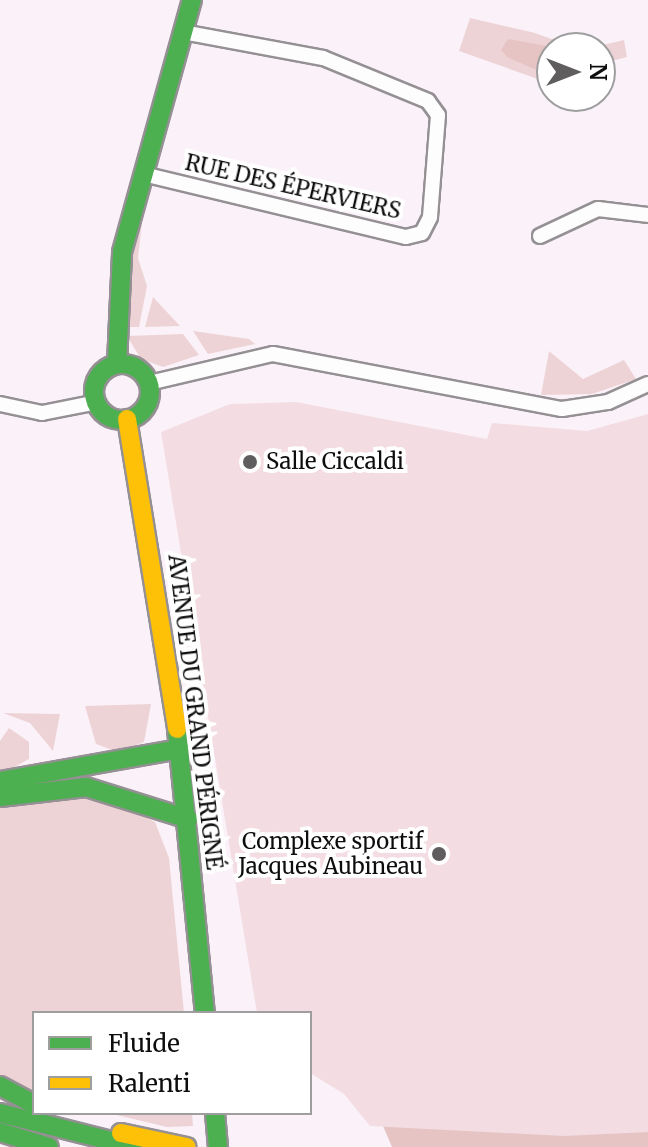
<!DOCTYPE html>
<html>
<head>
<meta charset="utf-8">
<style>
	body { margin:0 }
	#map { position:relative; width:648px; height:1147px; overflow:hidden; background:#faf2f8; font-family:Merriweather,serif }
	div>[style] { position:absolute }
	.green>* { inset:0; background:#eed3d6 }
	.forest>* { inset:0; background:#e6c4c4 }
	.pitch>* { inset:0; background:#f3dde2 }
	.roads { filter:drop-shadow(2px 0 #949093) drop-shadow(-2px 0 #949093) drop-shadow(0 2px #949093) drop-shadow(0 -2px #949093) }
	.street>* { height:14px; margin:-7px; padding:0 7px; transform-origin:7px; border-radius:7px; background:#fefdfe }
	.fast>* { height:18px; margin:-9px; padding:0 9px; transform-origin:9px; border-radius:9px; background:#4caf50 }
	.fast>.ring { margin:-9px; padding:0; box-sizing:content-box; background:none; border:18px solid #4caf50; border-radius:50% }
	.slow>* { height:18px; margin:-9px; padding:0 9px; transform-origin:9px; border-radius:9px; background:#ffc107 }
	.dots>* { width:22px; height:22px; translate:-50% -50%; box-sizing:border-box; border:4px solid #fff; border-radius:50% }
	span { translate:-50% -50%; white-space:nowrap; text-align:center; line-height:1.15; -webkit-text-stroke:8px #fff; paint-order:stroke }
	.street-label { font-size:22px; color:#0d0d0d }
	.poi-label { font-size:22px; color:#0d0d0d }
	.left { translate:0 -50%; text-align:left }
	.right { translate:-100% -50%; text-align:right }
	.legend { position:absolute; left:32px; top:1011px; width:280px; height:104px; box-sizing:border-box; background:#fff; border:2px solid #9e9e9e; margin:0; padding:10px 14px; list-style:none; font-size:24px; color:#0d0d0d }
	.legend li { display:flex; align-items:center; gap:16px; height:40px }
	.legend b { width:40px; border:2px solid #9e9e9e }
	.north { position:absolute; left:536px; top:32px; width:80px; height:80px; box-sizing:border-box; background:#fff; border:2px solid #9e9e9e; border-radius:50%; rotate:90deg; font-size:22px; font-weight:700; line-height:32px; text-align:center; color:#0d0d0d }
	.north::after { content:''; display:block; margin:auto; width:28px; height:36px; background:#605d5f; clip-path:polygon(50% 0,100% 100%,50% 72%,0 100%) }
</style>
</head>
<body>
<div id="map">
	<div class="green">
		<div style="clip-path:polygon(470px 18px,535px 33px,576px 48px,552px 48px,552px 84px,459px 51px)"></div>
		<div style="clip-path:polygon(624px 40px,627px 57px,604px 63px,600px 75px,600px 48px,590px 48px)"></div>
		<div style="clip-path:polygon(144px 204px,138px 258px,147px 286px,139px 327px,126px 327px,128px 270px)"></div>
		<div style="clip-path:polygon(153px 297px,180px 326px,145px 327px)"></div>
		<div style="clip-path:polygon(193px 331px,249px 339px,255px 344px,208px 354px)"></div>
		<div style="clip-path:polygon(183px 334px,199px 355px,163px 367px,141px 359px,127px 336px)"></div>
		<div style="clip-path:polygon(549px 351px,583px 379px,624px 360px,636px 379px,592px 394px,541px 395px)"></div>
		<div style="clip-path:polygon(151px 704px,144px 742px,118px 752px,96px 744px,85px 706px)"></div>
		<div style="clip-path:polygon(3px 713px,60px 714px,53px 751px,30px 723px)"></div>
		<div style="clip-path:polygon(9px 728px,29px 742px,29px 759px,0 775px,0 741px)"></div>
		<div style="clip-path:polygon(103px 796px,155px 822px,169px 858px,184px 1013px,34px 1013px,34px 1098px,0 1081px,0 803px)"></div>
		<div style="clip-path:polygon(108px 1113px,192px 1113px,193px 1126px,167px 1127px)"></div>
	</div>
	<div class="forest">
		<div style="clip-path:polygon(508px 39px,552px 47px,552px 77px,507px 57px,501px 50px)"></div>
		<div style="clip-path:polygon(383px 1126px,648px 1132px,648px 1147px,392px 1147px)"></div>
	</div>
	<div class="pitch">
		<div style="clip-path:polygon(296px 402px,487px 439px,492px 423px,587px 431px,648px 414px,648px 1132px,564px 1136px,370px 1126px,344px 1094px,310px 1073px,310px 1013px,257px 1013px,161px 432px,230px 404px)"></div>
	</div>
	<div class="roads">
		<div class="street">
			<div style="left:143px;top:174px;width:270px;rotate:13.5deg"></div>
			<div style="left:406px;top:237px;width:16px;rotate:-14deg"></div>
			<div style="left:422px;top:233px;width:18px;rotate:-63deg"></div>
			<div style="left:430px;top:217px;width:102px;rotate:-85.5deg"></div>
			<div style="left:438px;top:115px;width:17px;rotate:-126deg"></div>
			<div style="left:428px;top:101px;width:113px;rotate:-157.7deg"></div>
			<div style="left:323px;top:58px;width:142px;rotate:-169.5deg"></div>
			<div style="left:540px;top:236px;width:64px;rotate:-25deg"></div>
			<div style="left:598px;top:209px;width:50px;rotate:6.8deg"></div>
			<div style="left:149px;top:383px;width:127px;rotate:-13.2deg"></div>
			<div style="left:273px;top:354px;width:294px;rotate:10.8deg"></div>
			<div style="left:562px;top:409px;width:47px;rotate:-8.7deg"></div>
			<div style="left:608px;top:402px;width:44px;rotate:-24.2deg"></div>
			<div style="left:0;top:404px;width:43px;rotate:12.1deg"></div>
			<div style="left:42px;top:413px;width:56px;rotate:-11.3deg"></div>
		</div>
		<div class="fast">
			<div style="left:117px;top:364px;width:112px;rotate:-87.4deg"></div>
			<div style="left:122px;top:252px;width:262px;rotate:-74.5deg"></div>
			<div class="ring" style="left:94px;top:364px;width:38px;height:38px"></div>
			<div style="left:177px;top:729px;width:285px;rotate:84.4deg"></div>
			<div style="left:0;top:781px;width:183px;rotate:-10.1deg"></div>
			<div style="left:0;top:797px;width:87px;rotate:-6.6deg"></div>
			<div style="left:86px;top:787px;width:107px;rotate:17.4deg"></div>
			<div style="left:0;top:1086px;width:38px;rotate:28deg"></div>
			<div style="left:0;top:1113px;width:139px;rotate:14.1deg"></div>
			<div style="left:215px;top:1113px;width:34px;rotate:85deg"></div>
			<div style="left:0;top:1132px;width:51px;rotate:17deg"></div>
		</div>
		<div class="slow">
			<div style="left:127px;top:419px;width:314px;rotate:80.8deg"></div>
			<div style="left:121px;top:1133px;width:67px;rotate:12deg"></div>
		</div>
	</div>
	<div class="dots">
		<div style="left:250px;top:462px;background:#605d5f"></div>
		<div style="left:439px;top:854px;background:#605d5f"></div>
	</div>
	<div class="street-label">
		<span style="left:293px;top:187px;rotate:13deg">RUE DES ÉPERVIERS</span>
		<span style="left:195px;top:712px;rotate:83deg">AVENUE DU GRAND PÉRIGNÉ</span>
	</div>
	<div class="poi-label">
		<span class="left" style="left:266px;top:462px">Salle Ciccaldi</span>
		<span class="right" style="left:423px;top:854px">Complexe sportif<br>Jacques Aubineau</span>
	</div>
	<ul class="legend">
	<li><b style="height:10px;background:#4caf50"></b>Fluide</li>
	<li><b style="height:10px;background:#ffc107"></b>Ralenti</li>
	</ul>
	<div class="north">N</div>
</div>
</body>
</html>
